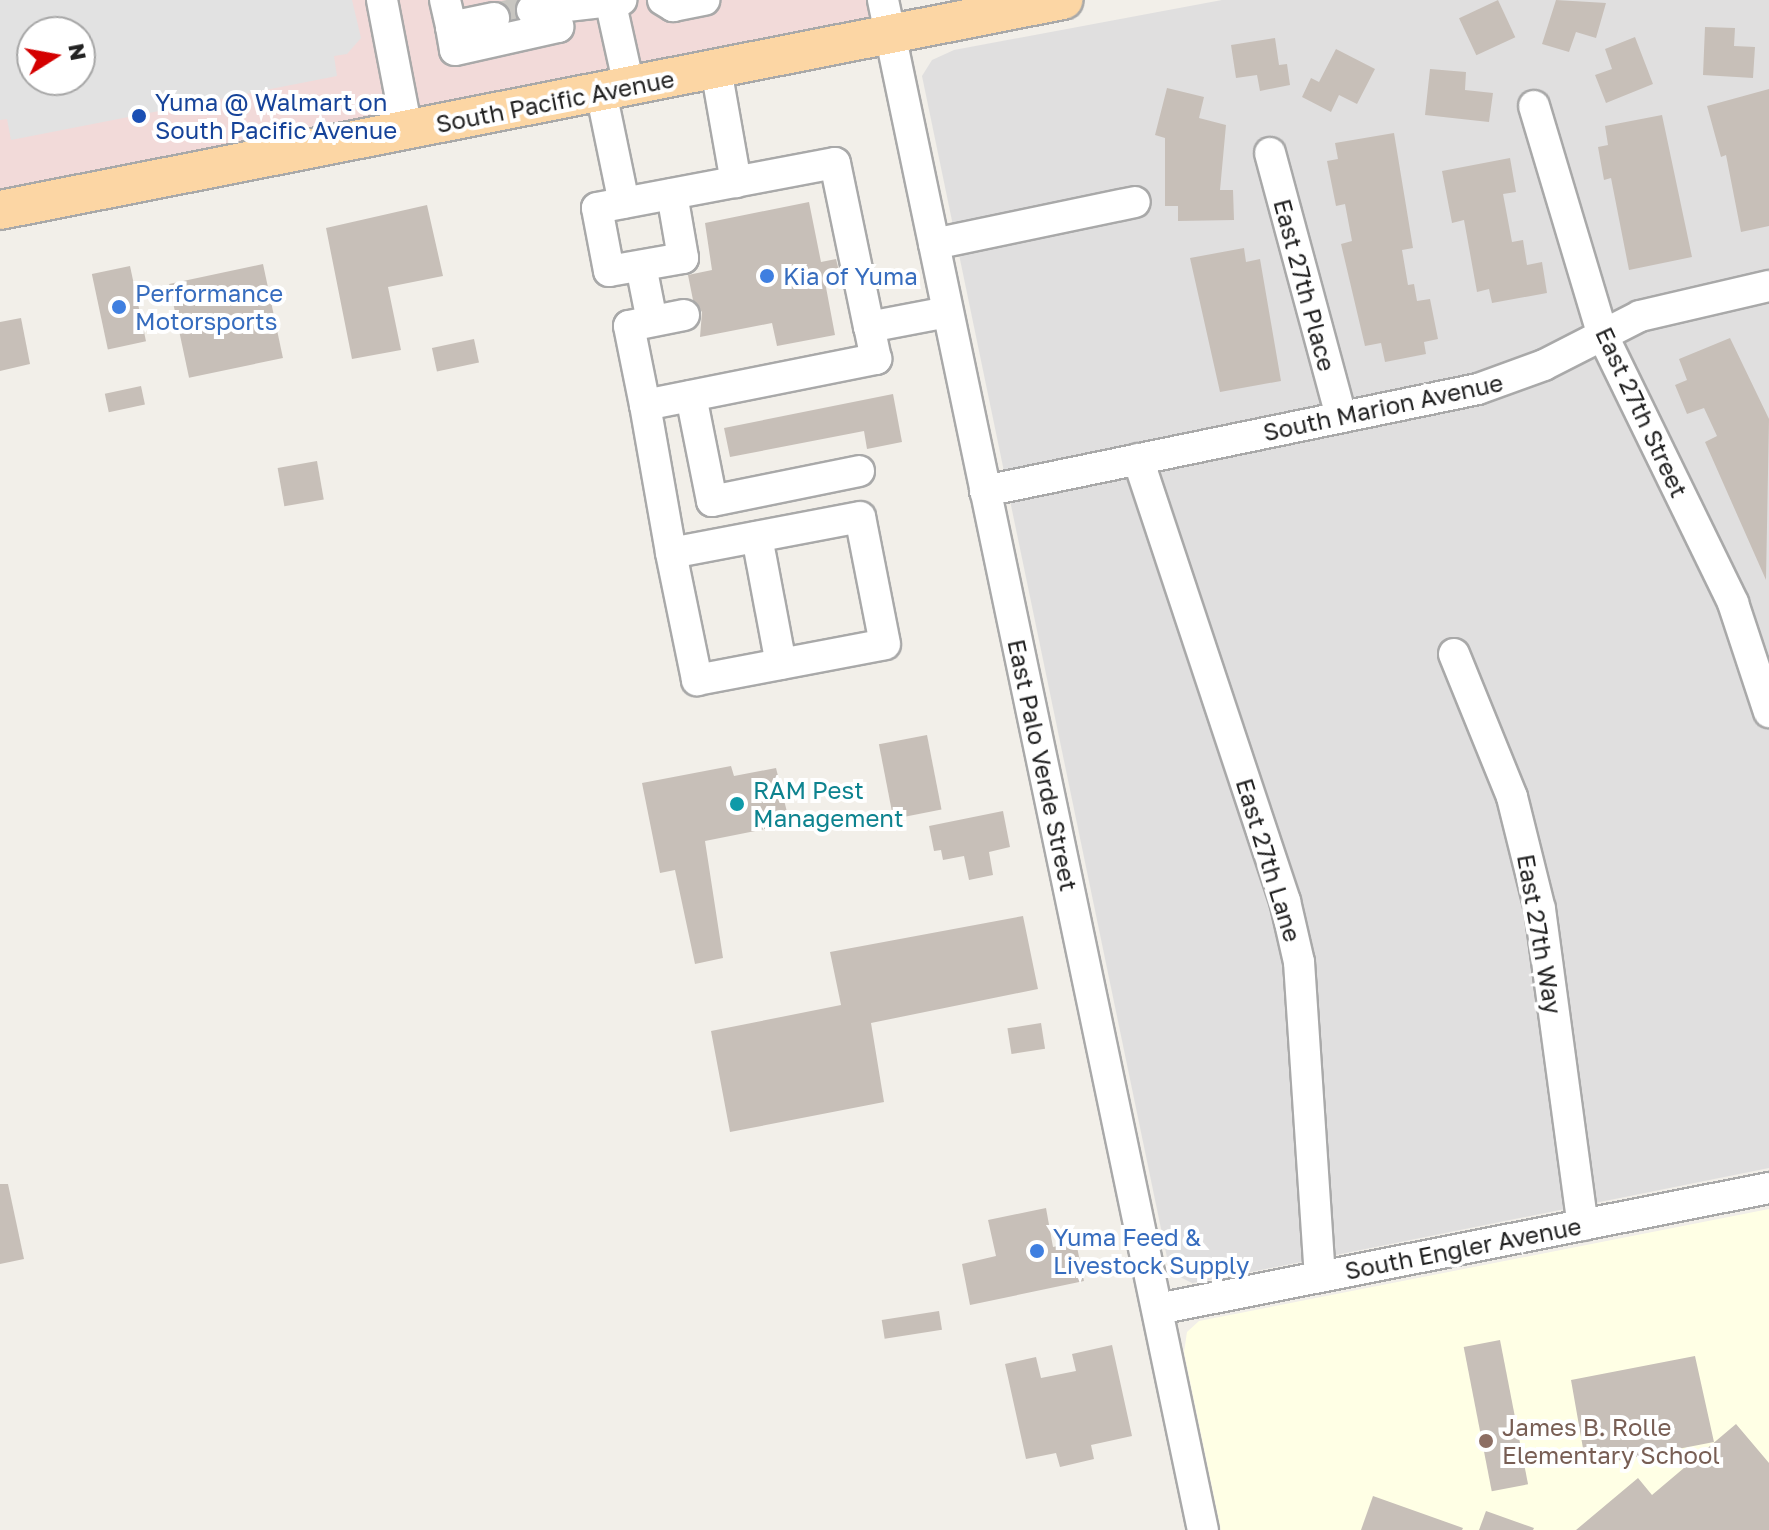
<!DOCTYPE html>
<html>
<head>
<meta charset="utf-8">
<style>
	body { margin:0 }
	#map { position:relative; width:1769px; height:1530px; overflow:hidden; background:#f2efe9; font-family:"Golos Text",sans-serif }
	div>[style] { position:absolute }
	.residential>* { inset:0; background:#e0dfdf }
	.commercial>* { inset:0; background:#f2dad9 }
	.education>* { inset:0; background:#ffffe5 }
	.parking>* { inset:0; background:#e2e2e2 }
	.building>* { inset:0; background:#c7bfb8; transform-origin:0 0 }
	.minor-tunnel>* { height:30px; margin-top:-15px; transform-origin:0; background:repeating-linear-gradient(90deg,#c8c6c1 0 30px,transparent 0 45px) }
	.roads { filter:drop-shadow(2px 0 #a9a9a9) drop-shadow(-2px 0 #a9a9a9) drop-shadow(0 2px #a9a9a9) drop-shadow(0 -2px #a9a9a9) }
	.minor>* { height:30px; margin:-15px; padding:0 15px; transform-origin:15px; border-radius:15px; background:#fff }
	.major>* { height:38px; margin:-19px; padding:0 19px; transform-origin:19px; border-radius:19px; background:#fcd6a4 }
	.dots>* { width:22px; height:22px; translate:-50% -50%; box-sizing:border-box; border:4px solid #fff; border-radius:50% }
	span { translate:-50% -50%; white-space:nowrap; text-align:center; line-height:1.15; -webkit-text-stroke:8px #fff; paint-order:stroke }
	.street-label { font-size:24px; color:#222 }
	.transit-label { font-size:24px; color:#164399 }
	.left { translate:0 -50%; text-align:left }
	.shop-label { font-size:24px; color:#366cbe }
	.culture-label { font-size:24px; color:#0d838f }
	.education-label { font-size:24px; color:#785e54 }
	.north { position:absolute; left:16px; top:16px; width:80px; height:80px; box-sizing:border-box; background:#fff; border:2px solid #a7a7a7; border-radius:50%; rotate:79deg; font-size:22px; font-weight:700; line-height:32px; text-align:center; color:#222 }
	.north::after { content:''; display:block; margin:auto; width:28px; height:36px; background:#d40000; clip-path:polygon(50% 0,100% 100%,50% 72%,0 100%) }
</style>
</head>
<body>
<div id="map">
	<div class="residential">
		<div style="clip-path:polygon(1222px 0,1769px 0,1769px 1168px,1206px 1281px,1192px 1283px,1170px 1272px,922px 76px,932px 60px,954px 50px)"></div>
	</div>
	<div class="commercial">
		<div style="clip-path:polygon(evenodd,0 0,883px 0,889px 35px,0 210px,0 0,32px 32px,80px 32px,80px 80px,32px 80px,32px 32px)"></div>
	</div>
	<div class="education">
		<div style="clip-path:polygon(1769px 1209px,1769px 1530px,1221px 1530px,1184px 1352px,1187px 1332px,1199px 1321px)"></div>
	</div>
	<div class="parking">
		<div style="clip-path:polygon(evenodd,0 0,352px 0,361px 38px,347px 54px,334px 56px,337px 76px,11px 140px,7px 119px,0 120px,0 0,32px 32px,80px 32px,80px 80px,32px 80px,32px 32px)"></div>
	</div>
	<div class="building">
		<div style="left:1498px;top:0;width:41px;height:43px;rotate:65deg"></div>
		<div style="clip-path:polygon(1556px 0,1606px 3px,1596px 38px,1576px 32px,1569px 52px,1542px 44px)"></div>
		<div style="clip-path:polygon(1705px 27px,1735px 28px,1734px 46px,1755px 47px,1753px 78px,1703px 75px)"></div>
		<div style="clip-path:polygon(1635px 37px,1653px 84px,1606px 103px,1595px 75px,1612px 69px,1605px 49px)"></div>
		<div style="clip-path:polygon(1275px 38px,1279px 65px,1287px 64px,1290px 85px,1260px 91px,1257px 75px,1236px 78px,1231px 45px)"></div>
		<div style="clip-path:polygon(1336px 49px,1375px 69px,1357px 104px,1339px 95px,1331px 112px,1302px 97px,1311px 78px,1319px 82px)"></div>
		<div style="clip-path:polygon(1430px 69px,1466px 72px,1465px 90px,1493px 93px,1489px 122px,1425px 115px)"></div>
		<div style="clip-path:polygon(1167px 88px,1204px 97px,1199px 118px,1226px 125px,1220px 190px,1233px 190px,1234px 220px,1178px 221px,1178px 206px,1165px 206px,1165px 138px,1155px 135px)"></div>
		<div style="clip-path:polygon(1769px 89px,1769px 226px,1741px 232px,1726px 155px,1721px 157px,1707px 106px)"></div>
		<div style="clip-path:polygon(1662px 115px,1692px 257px,1629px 270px,1611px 178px,1604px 180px,1598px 147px,1608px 145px,1605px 126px)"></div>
		<div style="clip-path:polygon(1394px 133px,1413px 248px,1402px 250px,1408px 285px,1414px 284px,1417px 301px,1430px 299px,1438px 339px,1424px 342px,1426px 354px,1385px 362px,1381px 343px,1365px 346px,1341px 244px,1352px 241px,1345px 204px,1336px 206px,1327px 161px,1338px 159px,1335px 143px)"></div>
		<div style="clip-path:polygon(1510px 158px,1516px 192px,1503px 194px,1512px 242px,1523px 240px,1527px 265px,1542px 262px,1547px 293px,1492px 303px,1489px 289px,1477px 292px,1464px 220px,1452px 223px,1442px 171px)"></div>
		<div style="clip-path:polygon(809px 202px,821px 262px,836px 259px,841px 279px,825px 282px,835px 335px,777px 346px,772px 323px,700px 337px,702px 312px,693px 300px,688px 275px,712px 270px,705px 223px)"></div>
		<div style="clip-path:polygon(427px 205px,443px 276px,388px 287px,401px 350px,352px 359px,326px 228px)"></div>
		<div style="clip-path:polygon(1244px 248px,1246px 262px,1260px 259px,1281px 381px,1220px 392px,1190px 258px)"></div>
		<div style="left:263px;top:264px;width:96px;height:96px;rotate:78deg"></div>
		<div style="left:130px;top:266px;width:77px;height:39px;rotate:78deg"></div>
		<div style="clip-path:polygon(21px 318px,30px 364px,0 371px,0 322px)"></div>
		<div style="clip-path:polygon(1730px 338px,1769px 419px,1766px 580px,1705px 442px,1717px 436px,1704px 408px,1687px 414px,1675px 385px,1687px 380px,1679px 359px)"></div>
		<div style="left:474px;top:339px;width:24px;height:43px;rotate:78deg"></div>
		<div style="left:141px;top:386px;width:19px;height:37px;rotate:78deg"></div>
		<div style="clip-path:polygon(893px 394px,902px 442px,867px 449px,864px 431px,730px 457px,724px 428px)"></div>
		<div style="left:317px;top:461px;width:39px;height:40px;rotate:80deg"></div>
		<div style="left:927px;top:735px;width:76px;height:49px;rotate:79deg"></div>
		<div style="clip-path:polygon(731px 766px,734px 776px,776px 768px,790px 824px,705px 841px,723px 958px,695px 964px,675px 870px,660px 873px,642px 783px)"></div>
		<div style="clip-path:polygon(1003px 811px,1010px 847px,989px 852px,993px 875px,969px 880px,964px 856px,943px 860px,941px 850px,934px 851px,929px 826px)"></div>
		<div style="clip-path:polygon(1023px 916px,1038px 989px,871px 1023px,884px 1102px,730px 1132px,711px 1031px,841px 1005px,830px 952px)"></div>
		<div style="left:1041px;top:1023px;width:26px;height:34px;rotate:81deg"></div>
		<div style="clip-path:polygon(0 1184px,8px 1184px,24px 1259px,0 1264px)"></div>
		<div style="clip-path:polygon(1046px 1208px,1053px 1247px,1076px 1242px,1084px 1281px,970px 1305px,962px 1264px,996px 1256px,988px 1220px)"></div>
		<div style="left:939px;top:1311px;width:19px;height:58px;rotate:81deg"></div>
		<div style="left:1500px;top:1340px;width:147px;height:37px;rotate:79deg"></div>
		<div style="clip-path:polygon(1112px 1345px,1132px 1436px,1091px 1445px,1094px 1459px,1060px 1467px,1056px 1453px,1026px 1459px,1005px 1364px,1036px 1357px,1041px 1378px,1076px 1371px,1072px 1354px)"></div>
		<div style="clip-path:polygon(1695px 1356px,1714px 1442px,1600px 1464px,1597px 1451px,1584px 1454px,1571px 1380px)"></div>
		<div style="clip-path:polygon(1736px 1424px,1769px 1463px,1769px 1530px,1576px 1530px,1638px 1478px,1652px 1495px)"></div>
		<div style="clip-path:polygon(1373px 1496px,1463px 1528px,1462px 1530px,1361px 1530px)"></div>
		<div style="clip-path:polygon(1486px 1511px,1534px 1528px,1533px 1530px,1479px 1530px)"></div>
	</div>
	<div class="minor-tunnel">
		<div style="left:494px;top:18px;width:39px;rotate:-12deg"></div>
	</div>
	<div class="roads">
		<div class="minor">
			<div style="left:382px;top:0;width:132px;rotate:79.1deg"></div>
			<div style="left:445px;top:0;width:28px;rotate:77deg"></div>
			<div style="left:451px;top:27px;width:44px;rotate:-11.8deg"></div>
			<div style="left:610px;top:0;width:88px;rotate:77.5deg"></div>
			<div style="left:663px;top:0;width:12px;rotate:31deg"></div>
			<div style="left:673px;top:6px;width:32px;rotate:-11deg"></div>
			<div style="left:883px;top:0;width:1563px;rotate:78.19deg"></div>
			<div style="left:532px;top:10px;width:90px;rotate:-6.4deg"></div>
			<div style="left:451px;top:27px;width:23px;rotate:80deg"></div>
			<div style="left:455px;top:50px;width:106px;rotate:-12.6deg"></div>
			<div style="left:558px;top:27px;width:27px;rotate:-100deg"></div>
			<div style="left:716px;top:69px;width:115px;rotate:80deg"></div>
			<div style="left:601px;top:92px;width:113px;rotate:78.3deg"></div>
			<div style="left:1534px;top:106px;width:240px;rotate:73.3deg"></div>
			<div style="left:1603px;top:336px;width:297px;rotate:64deg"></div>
			<div style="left:1733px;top:603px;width:115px;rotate:71.7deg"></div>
			<div style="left:1270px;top:153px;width:273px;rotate:74.9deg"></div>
			<div style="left:672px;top:194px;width:65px;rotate:80.2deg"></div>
			<div style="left:683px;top:258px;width:75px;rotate:170deg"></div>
			<div style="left:609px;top:271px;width:64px;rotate:-100.8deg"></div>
			<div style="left:597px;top:208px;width:242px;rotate:-10.7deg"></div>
			<div style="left:835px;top:163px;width:167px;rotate:78.3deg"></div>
			<div style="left:934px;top:244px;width:205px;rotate:-11.8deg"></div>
			<div style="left:641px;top:266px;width:56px;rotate:78.7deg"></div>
			<div style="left:684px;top:315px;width:56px;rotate:168.7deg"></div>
			<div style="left:629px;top:326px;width:81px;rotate:78.6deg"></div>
			<div style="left:645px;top:405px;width:236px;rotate:-11.3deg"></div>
			<div style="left:876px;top:359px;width:33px;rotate:-102deg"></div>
			<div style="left:869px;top:327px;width:80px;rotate:-10.8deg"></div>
			<div style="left:691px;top:396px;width:107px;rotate:78.7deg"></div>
			<div style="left:712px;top:501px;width:150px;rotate:-11.5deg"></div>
			<div style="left:645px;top:405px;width:150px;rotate:80deg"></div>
			<div style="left:671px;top:553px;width:130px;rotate:78.4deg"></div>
			<div style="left:697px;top:680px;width:191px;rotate:-10.8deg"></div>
			<div style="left:885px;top:644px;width:129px;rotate:-101.1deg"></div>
			<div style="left:860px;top:517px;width:192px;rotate:169.2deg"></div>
			<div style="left:1138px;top:459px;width:466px;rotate:71.6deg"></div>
			<div style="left:1285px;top:901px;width:63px;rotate:77.1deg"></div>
			<div style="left:1299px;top:962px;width:315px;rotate:86.2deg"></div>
			<div style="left:985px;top:491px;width:503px;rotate:-11.69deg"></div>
			<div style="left:1478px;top:389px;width:70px;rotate:-20deg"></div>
			<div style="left:1544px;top:365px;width:108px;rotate:-27deg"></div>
			<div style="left:1640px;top:316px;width:132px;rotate:-13.1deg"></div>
			<div style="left:757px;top:537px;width:129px;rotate:79.3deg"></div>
			<div style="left:1454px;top:654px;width:154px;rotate:67.9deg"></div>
			<div style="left:1512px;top:797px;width:115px;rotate:76deg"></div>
			<div style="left:1540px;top:909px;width:319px;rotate:82.3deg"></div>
			<div style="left:1158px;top:1309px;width:623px;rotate:-11.2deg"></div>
		</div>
		<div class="major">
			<div style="left:0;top:210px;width:1084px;rotate:-11.18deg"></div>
		</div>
	</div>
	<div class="dots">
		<div style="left:139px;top:116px;background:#1a4fb4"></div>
		<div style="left:767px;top:276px;background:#3f7fe0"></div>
		<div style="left:119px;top:307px;background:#3f7fe0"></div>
		<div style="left:737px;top:804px;background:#0f9aa8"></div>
		<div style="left:1037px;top:1251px;background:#3f7fe0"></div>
		<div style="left:1486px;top:1441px;background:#8d6e63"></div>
	</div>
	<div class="street-label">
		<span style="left:555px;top:101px;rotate:-11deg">South Pacific Avenue</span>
		<span style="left:1305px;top:285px;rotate:75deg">East 27th Place</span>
		<span style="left:1383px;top:407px;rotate:-12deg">South Marion Avenue</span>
		<span style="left:1642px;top:412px;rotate:65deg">East 27th Street</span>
		<span style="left:1043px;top:765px;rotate:78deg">East Palo Verde Street</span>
		<span style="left:1269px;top:860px;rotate:73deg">East 27th Lane</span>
		<span style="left:1540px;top:934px;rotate:80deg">East 27th Way</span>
		<span style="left:1463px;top:1248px;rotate:-11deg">South Engler Avenue</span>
	</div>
	<div class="transit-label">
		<span class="left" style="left:155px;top:116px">Yuma @ Walmart on<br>South Pacific Avenue</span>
	</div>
	<div class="shop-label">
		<span class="left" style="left:783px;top:276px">Kia of Yuma</span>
		<span class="left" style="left:135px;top:307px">Performance<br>Motorsports</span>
		<span class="left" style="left:1053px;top:1251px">Yuma Feed &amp;<br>Livestock Supply</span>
	</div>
	<div class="culture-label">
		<span class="left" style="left:753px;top:804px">RAM Pest<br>Management</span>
	</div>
	<div class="education-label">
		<span class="left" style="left:1502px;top:1441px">James B. Rolle<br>Elementary School</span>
	</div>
	<div class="north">N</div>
</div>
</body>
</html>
